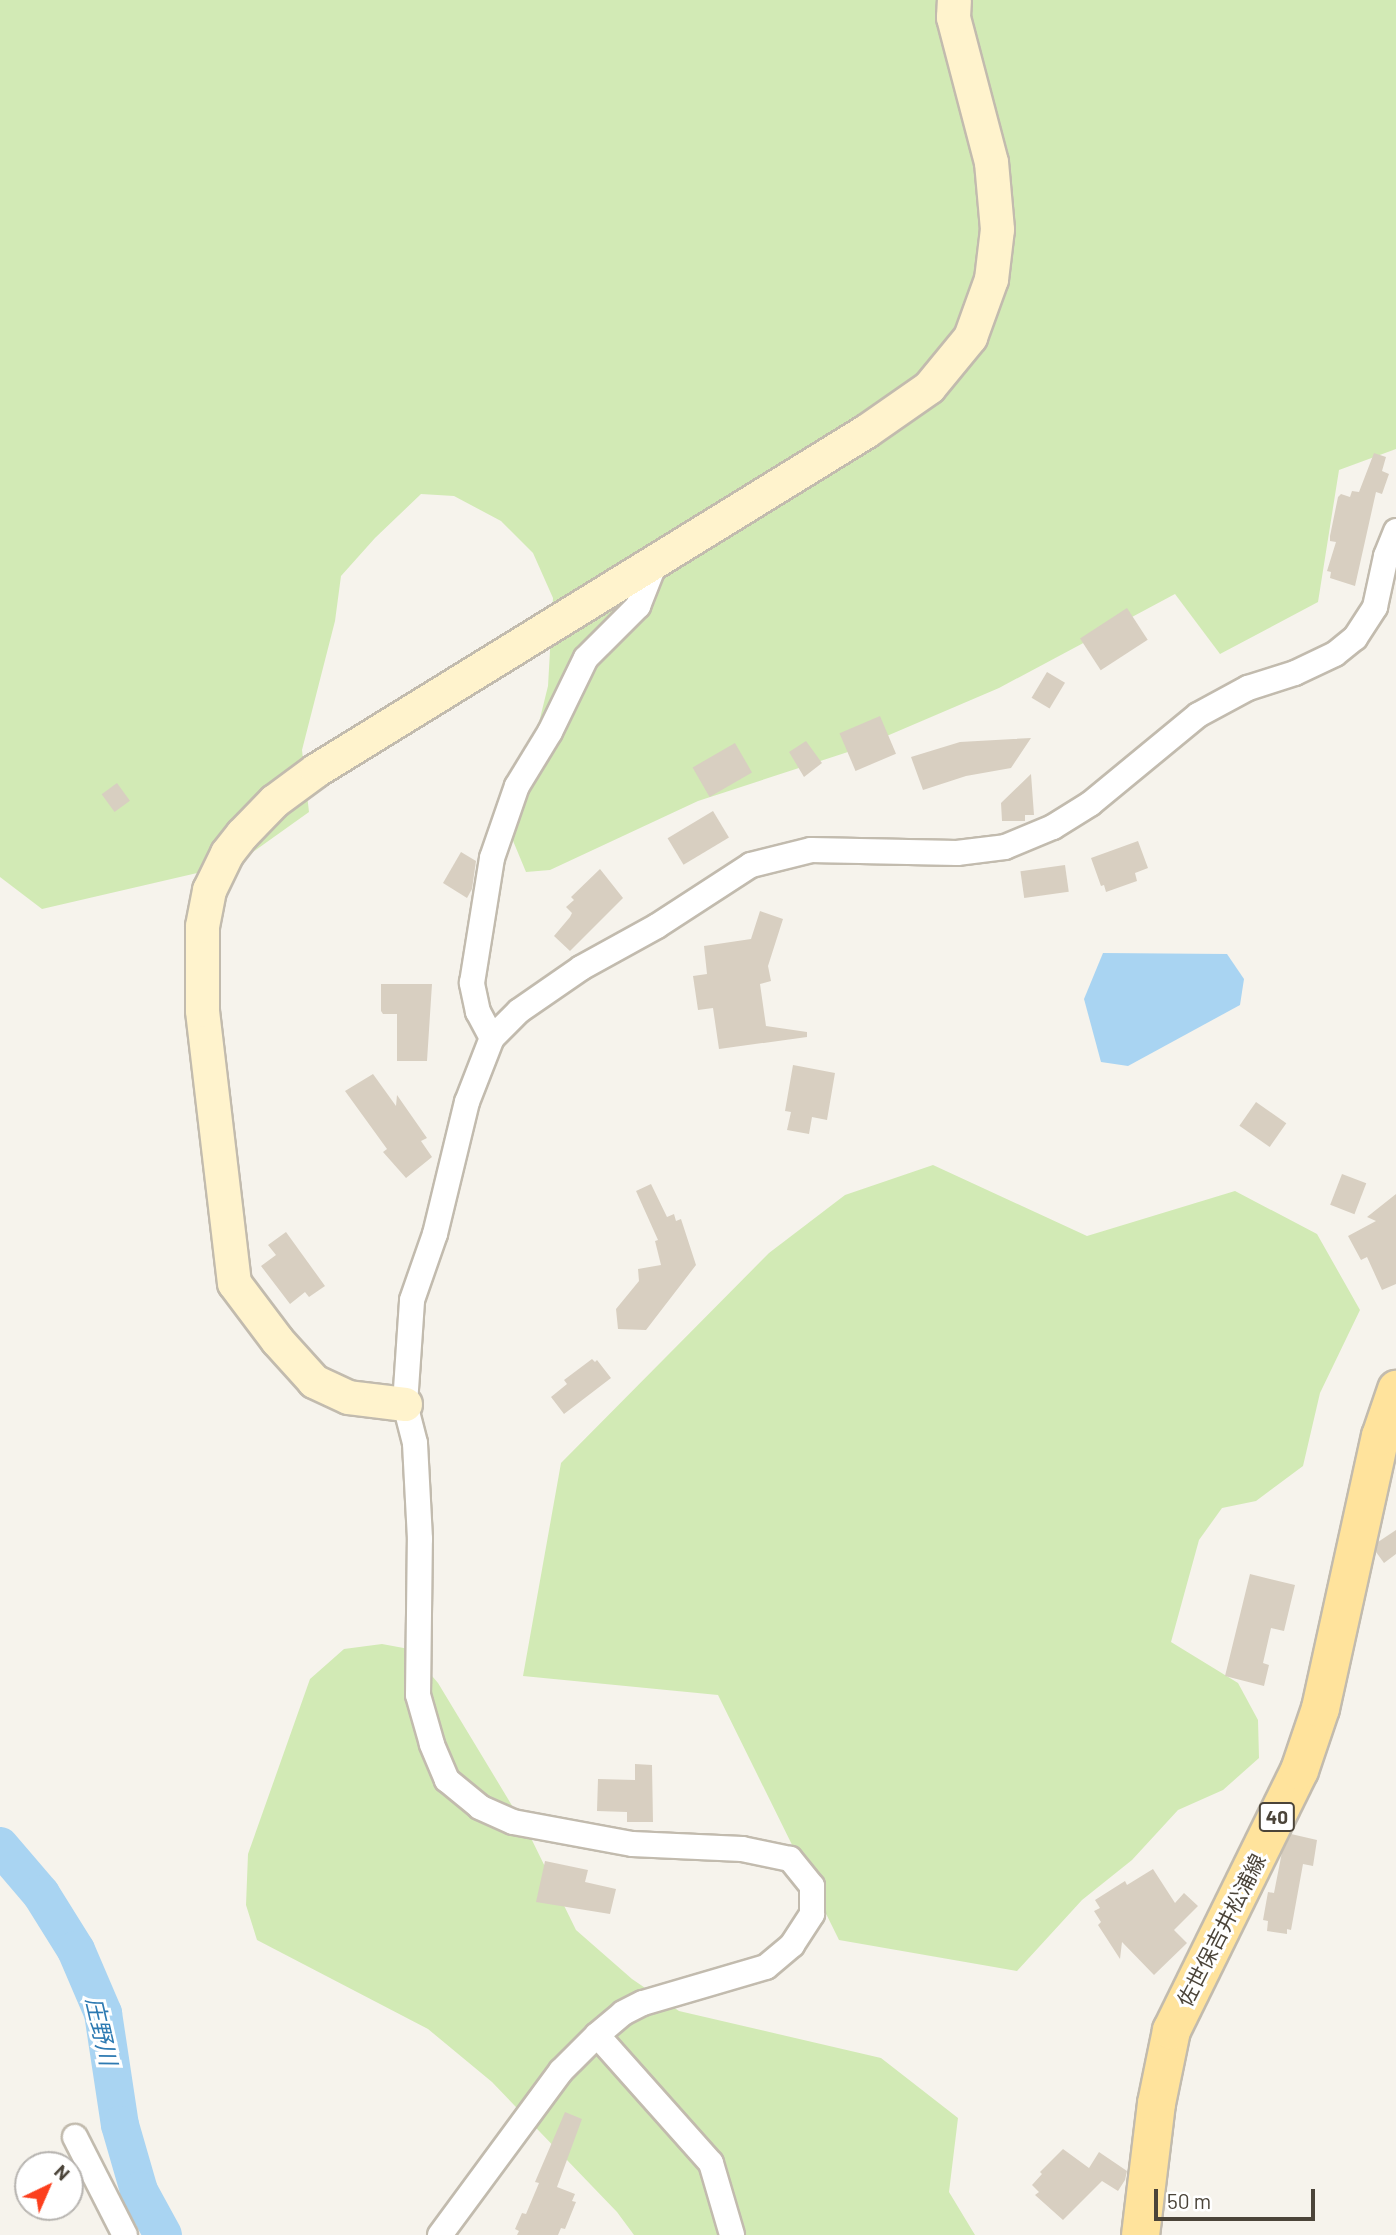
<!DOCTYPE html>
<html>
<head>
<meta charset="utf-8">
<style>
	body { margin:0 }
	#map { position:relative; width:1396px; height:2235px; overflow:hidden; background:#f6f3ec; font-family:Barlow,"Noto Sans JP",sans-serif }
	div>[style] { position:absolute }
	.green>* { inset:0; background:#d2eab5 }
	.water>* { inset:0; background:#a9d4f2 }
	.river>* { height:38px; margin:-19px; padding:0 19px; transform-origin:19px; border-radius:19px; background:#a9d4f2 }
	.building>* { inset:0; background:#d8cfc1; transform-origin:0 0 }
	.roads { filter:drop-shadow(2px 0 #c2bbae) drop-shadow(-2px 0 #c2bbae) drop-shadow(0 2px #c2bbae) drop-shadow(0 -2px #c2bbae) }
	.street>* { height:24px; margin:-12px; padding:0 12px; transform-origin:12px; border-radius:12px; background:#fff }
	.secondary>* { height:33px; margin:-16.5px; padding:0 16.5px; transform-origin:16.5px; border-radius:16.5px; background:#fff3cd }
	.primary>* { height:37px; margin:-18.5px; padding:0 18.5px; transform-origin:18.5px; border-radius:18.5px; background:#ffe39c }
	span { translate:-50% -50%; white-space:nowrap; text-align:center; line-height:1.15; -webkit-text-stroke:6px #fff; paint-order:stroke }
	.shield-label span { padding:2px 5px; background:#fff; border:2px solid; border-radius:5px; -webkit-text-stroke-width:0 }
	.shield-label { font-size:19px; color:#4b4439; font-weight:700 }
	.street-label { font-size:21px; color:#4b4439 }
	.water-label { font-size:23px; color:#2e7ab2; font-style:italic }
	.north { position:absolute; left:14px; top:2151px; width:70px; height:70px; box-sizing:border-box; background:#fff; border:2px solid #b7b4b0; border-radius:50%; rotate:44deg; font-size:19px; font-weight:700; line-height:28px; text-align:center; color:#4b4439 }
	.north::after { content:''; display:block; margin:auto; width:24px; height:32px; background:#fc3f1d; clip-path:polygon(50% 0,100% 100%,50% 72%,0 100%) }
	.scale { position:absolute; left:1154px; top:2189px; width:161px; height:32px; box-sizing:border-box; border:4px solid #4b4439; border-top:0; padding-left:9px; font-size:21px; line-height:24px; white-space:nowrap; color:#4b4439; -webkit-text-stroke:5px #fff; paint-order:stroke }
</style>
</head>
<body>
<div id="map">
	<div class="green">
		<div style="clip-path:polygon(0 0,1396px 0,1396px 449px,1339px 470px,1318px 602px,1220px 654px,1175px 594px,999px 688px,854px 750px,698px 801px,550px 870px,526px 872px,511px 836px,548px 686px,553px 598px,533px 553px,501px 521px,454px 496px,421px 494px,375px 538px,341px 576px,335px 621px,302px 750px,309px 812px,236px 864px,42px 909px,0 877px)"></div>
		<div style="clip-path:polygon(933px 1165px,1087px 1236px,1235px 1191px,1317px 1234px,1360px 1310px,1320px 1393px,1303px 1466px,1256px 1501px,1222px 1508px,1199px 1540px,1171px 1642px,1238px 1683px,1258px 1720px,1259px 1758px,1223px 1790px,1178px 1810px,1132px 1860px,1082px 1900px,1017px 1971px,839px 1940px,718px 1695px,523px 1676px,561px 1463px,769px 1253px,845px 1195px)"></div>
		<div style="clip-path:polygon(382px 1644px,409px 1649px,438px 1683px,528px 1832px,576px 1930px,632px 1979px,679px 2011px,881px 2058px,958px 2118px,949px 2192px,975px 2235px,634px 2235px,617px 2212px,492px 2082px,428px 2029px,257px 1940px,246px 1905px,248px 1854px,310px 1679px,344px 1649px)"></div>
	</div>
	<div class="water">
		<div style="clip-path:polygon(1103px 953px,1227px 954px,1244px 979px,1240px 1005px,1128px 1066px,1101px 1062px,1084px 999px)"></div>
	</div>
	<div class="river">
		<div style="left:0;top:1846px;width:63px;rotate:49.5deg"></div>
		<div style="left:41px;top:1894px;width:66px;rotate:58deg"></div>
		<div style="left:76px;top:1950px;width:69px;rotate:66.8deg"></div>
		<div style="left:103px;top:2013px;width:113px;rotate:81.4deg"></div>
		<div style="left:120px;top:2125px;width:69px;rotate:73.9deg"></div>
		<div style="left:139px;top:2191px;width:50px;rotate:61.4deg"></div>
	</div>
	<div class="building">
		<div style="clip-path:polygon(1374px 453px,1386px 457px,1382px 471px,1389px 474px,1382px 494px,1376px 492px,1355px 586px,1330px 578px,1331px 572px,1327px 571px,1336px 542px,1330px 541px,1330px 536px,1338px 497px,1341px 494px,1350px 497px,1352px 491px,1359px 492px)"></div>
		<div style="left:1127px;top:608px;width:38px;height:56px;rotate:57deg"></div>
		<div style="left:1047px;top:672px;width:21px;height:30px;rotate:31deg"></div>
		<div style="left:880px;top:716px;width:41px;height:44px;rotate:67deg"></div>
		<div style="clip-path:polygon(1031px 738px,1011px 768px,966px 776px,923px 790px,911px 757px,960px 742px)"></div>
		<div style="clip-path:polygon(806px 741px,822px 763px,804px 777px,789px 752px)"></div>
		<div style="left:735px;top:743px;width:34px;height:49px;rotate:60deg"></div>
		<div style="clip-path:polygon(1031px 774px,1034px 815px,1025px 815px,1025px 821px,1002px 821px,1001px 803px)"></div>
		<div style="left:117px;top:783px;width:22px;height:19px;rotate:54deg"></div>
		<div style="left:713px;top:811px;width:31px;height:53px;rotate:59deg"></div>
		<div style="clip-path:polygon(1138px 841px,1148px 868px,1135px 873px,1137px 881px,1106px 892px,1104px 885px,1101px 886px,1091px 858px)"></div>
		<div style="clip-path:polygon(461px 852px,476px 861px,472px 889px,467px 898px,443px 883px)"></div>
		<div style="left:1065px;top:865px;width:27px;height:45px;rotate:82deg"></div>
		<div style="clip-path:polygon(600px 869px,623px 898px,570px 951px,554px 936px,570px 917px,572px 913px,566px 907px,574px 900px,571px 897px)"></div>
		<div style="clip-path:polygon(760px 911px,783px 919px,768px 966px,771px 981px,760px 984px,766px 1026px,807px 1032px,807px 1037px,719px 1049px,713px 1008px,698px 1010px,693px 976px,707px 974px,704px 946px,751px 939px)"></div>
		<div style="clip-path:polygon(381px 984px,432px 984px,427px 1061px,397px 1061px,397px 1014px,383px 1014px,381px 1011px)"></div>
		<div style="clip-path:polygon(793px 1065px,835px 1073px,827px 1120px,812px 1117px,809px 1134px,787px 1130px,791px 1112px,785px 1111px)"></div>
		<div style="clip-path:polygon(373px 1074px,396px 1106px,397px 1095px,427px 1138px,421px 1141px,432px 1157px,406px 1178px,383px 1152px,387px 1149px,345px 1091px)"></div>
		<div style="left:1256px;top:1102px;width:37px;height:29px;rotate:35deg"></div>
		<div style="left:1342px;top:1174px;width:26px;height:33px;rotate:21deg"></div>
		<div style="clip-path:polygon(651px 1184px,667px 1217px,674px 1214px,676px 1221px,681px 1219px,696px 1265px,646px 1330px,618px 1329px,616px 1309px,639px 1281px,638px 1269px,661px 1265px,655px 1241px,658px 1240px,636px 1191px)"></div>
		<div style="clip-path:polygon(1396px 1194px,1396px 1284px,1382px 1290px,1367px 1257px,1361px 1260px,1348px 1236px,1376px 1221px,1367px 1217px)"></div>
		<div style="clip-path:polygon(286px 1232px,325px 1286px,309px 1297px,305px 1292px,290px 1304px,261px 1266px,276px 1255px,268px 1245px)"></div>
		<div style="clip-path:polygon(592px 1359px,595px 1362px,597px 1360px,611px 1378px,564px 1414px,551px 1397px,567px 1384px,564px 1380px)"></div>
		<div style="clip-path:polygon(1396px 1530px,1396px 1554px,1384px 1563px,1376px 1552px,1378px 1542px)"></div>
		<div style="clip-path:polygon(1250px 1574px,1295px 1585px,1284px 1631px,1271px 1628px,1263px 1663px,1269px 1665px,1264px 1686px,1225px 1676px)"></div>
		<div style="clip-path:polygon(635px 1764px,652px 1765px,653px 1822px,627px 1822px,627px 1812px,597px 1811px,598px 1779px,635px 1780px)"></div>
		<div style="clip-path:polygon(1291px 1834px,1317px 1840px,1313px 1866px,1303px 1864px,1291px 1930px,1287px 1929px,1287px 1934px,1267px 1931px,1268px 1921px,1263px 1920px,1268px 1892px,1274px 1893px,1282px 1852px)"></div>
		<div style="clip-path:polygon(545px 1861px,588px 1870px,585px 1882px,616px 1889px,610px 1914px,536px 1902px)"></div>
		<div style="clip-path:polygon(1153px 1869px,1175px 1903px,1184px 1893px,1198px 1906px,1174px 1930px,1187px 1943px,1154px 1975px,1122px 1942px,1120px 1959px,1098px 1925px,1101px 1922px,1094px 1911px,1100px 1908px,1095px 1900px,1125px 1881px,1127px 1885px)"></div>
		<div style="clip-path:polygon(565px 2112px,582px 2119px,557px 2187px,575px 2194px,572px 2201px,576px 2202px,565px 2229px,561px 2228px,558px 2235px,517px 2235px,519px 2231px,515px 2229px,522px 2213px,526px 2214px,539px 2183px,535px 2182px)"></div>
		<div style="clip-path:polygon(1063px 2149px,1089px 2168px,1099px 2152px,1127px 2171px,1125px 2180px,1118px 2191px,1102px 2181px,1063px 2220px,1035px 2195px,1039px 2192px,1032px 2185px,1042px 2174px,1040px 2172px)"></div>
	</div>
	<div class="roads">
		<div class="street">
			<div style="left:492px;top:1038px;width:30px;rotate:-118deg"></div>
			<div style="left:478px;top:1012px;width:30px;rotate:-102deg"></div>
			<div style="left:472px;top:983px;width:127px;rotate:-80.9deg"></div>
			<div style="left:492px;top:858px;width:76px;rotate:-70.9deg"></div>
			<div style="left:517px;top:786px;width:63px;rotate:-58.6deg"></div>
			<div style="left:550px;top:732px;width:82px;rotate:-64.1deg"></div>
			<div style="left:586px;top:658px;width:74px;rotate:-45deg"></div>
			<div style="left:638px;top:606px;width:52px;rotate:-68.4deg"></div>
			<div style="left:597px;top:2035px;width:171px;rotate:48.3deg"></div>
			<div style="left:711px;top:2163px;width:75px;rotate:73.7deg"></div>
			<div style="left:75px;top:2137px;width:110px;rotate:63deg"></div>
			<div style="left:440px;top:2235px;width:204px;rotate:-53.6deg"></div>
			<div style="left:561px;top:2071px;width:51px;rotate:-45deg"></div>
			<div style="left:597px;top:2035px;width:34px;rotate:-40deg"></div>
			<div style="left:623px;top:2013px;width:22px;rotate:-27deg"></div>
			<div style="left:643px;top:2003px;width:128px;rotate:-16.3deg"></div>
			<div style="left:766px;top:1967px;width:34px;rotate:-40deg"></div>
			<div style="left:792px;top:1945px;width:37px;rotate:-57deg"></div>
			<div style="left:812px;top:1914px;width:28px;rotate:-90deg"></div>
			<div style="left:812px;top:1886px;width:35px;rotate:-129deg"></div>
			<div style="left:790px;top:1859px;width:49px;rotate:-168.2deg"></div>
			<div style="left:742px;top:1849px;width:110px;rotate:-177.4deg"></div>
			<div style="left:632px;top:1844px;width:121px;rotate:-169.5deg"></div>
			<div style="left:513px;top:1822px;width:36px;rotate:-156deg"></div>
			<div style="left:480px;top:1807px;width:43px;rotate:-140.7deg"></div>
			<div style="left:447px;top:1780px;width:39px;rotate:-113deg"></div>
			<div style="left:432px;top:1744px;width:51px;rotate:-105.9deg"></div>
			<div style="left:418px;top:1695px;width:156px;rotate:-89.3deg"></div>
			<div style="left:420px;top:1539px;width:96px;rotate:-93deg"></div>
			<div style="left:415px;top:1443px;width:40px;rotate:-104.4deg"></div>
			<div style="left:405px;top:1404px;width:104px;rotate:-86.1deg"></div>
			<div style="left:412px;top:1300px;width:70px;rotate:-70.8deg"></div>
			<div style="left:435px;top:1234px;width:136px;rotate:-76.4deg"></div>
			<div style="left:467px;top:1102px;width:69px;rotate:-68.7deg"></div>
			<div style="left:492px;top:1038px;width:38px;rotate:-45deg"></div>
			<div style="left:519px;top:1011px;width:75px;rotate:-34.7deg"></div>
			<div style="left:581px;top:968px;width:87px;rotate:-28.9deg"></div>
			<div style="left:657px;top:926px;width:112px;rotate:-33deg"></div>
			<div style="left:751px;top:865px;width:62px;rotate:-14deg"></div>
			<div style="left:811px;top:850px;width:146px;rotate:1.2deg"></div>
			<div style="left:957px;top:853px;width:48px;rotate:-7.1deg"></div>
			<div style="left:1005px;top:847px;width:52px;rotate:-22.6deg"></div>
			<div style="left:1053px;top:827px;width:44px;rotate:-31.9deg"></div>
			<div style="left:1090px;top:804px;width:140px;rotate:-39.5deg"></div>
			<div style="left:1198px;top:715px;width:57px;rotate:-28.4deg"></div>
			<div style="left:1248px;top:688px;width:49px;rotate:-17.7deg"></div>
			<div style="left:1295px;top:673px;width:44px;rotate:-25.4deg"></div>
			<div style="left:1335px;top:654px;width:26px;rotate:-39deg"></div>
			<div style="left:1355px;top:638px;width:37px;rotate:-57deg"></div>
			<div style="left:1375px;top:607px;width:52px;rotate:-77.8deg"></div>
			<div style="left:1386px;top:556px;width:27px;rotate:-68deg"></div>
		</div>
		<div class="secondary">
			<div style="left:405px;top:1404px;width:57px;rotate:-173deg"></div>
			<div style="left:348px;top:1397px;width:38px;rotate:-155deg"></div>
			<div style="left:314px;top:1381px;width:55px;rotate:-132.1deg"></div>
			<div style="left:277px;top:1340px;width:71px;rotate:-127deg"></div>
			<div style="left:234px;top:1283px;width:275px;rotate:-96.7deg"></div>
			<div style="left:202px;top:1010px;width:84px;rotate:-90deg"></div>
			<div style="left:202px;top:926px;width:37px;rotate:-79deg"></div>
			<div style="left:209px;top:890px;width:41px;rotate:-64.1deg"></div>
			<div style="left:227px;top:853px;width:24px;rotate:-52deg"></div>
			<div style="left:242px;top:834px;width:46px;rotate:-45.9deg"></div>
			<div style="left:274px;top:801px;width:52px;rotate:-36.4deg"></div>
			<div style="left:316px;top:770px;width:646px;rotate:-31.65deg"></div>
			<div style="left:866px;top:431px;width:77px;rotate:-34.9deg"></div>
			<div style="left:929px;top:387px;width:65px;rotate:-50.6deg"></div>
			<div style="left:970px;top:337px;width:62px;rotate:-70.1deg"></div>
			<div style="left:991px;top:279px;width:50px;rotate:-83.2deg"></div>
			<div style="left:997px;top:229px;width:67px;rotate:-95.1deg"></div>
			<div style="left:991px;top:162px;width:150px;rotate:-104.7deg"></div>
			<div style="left:953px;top:17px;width:17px;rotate:-87deg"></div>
		</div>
		<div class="primary">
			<div style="left:1140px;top:2235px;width:133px;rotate:-83.1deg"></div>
			<div style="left:1156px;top:2103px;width:75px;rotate:-78.4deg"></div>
			<div style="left:1171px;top:2030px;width:290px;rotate:-63.8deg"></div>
			<div style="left:1299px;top:1770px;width:65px;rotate:-71.3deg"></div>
			<div style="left:1320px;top:1708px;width:279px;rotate:-77.6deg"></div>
			<div style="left:1380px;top:1436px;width:50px;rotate:-71.2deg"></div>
		</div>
	</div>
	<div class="shield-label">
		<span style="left:1277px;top:1817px">40</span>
	</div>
	<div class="street-label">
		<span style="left:1221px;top:1930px;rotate:-63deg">佐世保吉井松浦線</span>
	</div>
	<div class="water-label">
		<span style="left:102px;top:2031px;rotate:77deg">庄野川</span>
	</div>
	<div class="north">N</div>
	<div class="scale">50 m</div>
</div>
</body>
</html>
